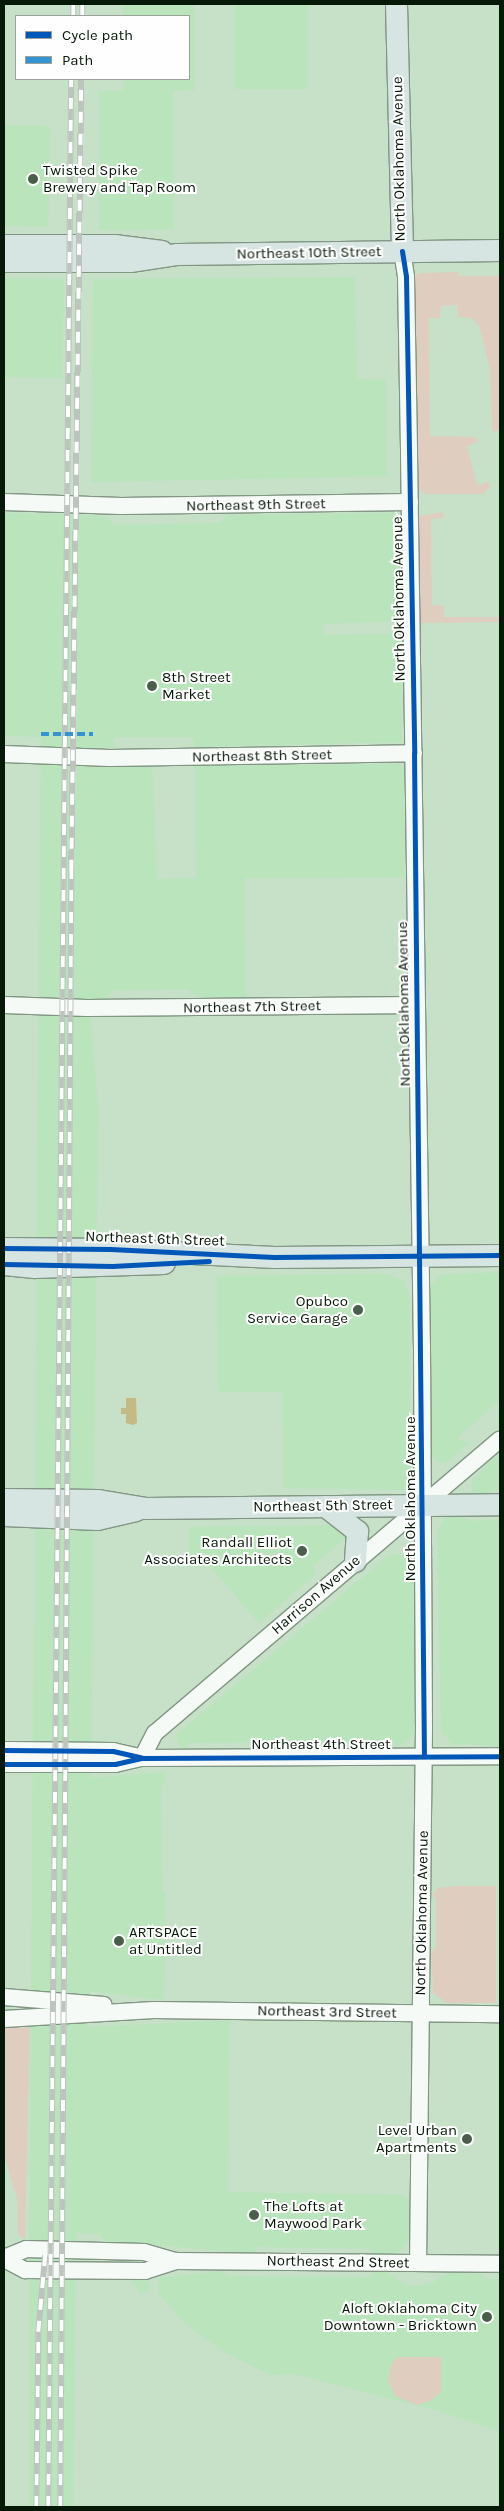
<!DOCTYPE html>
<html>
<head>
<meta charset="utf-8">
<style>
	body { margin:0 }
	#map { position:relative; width:504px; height:2511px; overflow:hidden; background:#c6e1c8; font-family:Karla,sans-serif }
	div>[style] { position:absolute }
	.built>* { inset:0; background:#b9e4bc; transform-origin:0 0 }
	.green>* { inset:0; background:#dfcebf }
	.water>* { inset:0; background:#c5ba86 }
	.roads { filter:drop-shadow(1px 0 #819683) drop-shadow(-1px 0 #819683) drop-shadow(0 1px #819683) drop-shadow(0 -1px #819683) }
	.minor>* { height:16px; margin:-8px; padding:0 8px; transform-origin:8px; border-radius:8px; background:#f6faf7 }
	.major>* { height:21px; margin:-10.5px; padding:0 10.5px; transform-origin:10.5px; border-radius:10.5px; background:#d6e4e2 }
	.rail>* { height:5.5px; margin-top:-2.75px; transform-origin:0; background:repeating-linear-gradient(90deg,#fefefe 0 11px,#bdc4be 0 22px); box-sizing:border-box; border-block:1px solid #bdc4be }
	.quiet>* { height:4px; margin-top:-2px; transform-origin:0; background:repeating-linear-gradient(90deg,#3693d1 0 8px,transparent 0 12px) }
	.cycleway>* { height:5px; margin:-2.5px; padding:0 2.5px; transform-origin:2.5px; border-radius:2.5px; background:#0057b8 }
	.dots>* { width:14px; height:14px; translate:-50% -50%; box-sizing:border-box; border:2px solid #fefefe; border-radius:50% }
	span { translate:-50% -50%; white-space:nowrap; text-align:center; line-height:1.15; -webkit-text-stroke:4px #fefefe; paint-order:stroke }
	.street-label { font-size:15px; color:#061808 }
	.poi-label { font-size:15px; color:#061808 }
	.left { translate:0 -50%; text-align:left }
	.right { translate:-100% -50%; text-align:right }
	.frame { position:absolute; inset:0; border:5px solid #061808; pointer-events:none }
	.legend { position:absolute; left:15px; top:15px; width:175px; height:65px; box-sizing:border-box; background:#fefefe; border:1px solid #9ba29c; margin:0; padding:6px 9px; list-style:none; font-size:15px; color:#061808 }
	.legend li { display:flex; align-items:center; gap:10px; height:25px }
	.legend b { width:25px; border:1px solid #9ba29c }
</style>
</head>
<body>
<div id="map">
	<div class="built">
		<div style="clip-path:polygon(123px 4px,194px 4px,195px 90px,173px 91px,174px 229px,99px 230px,98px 91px,123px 91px,124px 79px,189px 79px,189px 16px,123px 16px)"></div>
		<div style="left:234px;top:4px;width:74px;height:85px"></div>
		<div style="left:4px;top:125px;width:46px;height:101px;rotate:1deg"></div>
		<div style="clip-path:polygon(355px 277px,357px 379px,386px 380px,387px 476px,91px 482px,93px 279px)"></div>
		<div style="left:4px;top:278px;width:60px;height:99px;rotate:1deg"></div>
		<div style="clip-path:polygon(4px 513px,93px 515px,107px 518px,115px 525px,220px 523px,227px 515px,389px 513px,396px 514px,400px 521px,400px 621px,323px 624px,324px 635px,395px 634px,401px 639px,402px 742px,196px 747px,192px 737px,118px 737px,113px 740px,117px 748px,91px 747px,91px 767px,152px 767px,157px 879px,196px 878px,194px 766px,400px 764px,404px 770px,405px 877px,245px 878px,246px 997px,198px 997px,188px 989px,114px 990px,104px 999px,89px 999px,98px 1108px,91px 1778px,161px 1772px,165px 1774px,166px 1785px,161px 1785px,162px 1891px,166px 1891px,164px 2000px,89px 1991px,88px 2027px,230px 2020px,228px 2192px,402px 2195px,410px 2201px,409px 2239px,400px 2251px,387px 2255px,373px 2255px,372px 2249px,256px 2247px,256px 2253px,244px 2253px,123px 2242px,152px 2288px,141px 2294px,100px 2234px,76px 2233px,73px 2507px,30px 2507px,29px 2240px,41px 737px,4px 736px)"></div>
		<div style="clip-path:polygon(500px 1272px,500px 1400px,459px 1436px,459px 1441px,470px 1442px,447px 1462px,437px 1462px,430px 1452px,429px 1288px,441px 1275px)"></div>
		<div style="clip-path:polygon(386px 1274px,404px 1281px,409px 1295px,411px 1487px,402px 1490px,283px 1488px,282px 1392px,218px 1392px,217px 1276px)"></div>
		<div style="clip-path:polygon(492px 1458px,500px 1458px,500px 1488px,487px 1494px,473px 1493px,471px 1484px)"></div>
		<div style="clip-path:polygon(454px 1514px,463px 1515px,469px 1521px,500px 1520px,500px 1746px,452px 1744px,441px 1731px,437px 1534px,444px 1519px)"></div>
		<div style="clip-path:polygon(342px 1525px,346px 1529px,345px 1539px,313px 1566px,316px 1574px,259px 1623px,211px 1567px,189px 1567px,189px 1527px)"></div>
		<div style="clip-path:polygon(397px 1554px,409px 1560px,413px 1568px,415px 1728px,411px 1738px,398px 1747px,391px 1741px,188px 1743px,186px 1749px,180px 1747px,176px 1735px,387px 1557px)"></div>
		<div style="clip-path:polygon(224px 2271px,226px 2276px,372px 2277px,372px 2271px,386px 2272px,405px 2284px,418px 2286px,432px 2283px,447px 2273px,481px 2274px,484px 2279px,500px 2279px,500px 2431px,442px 2412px,295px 2374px,271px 2375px,224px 2352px,184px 2322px,159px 2294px,159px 2278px)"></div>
	</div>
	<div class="green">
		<div style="clip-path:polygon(458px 272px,459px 276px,500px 276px,500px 429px,492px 432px,490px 369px,479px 326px,471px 318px,458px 317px,457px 305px,441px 306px,440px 318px,429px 318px,430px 436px,475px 437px,478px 442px,467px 446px,477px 485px,489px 482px,490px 487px,483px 494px,425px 494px,417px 487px,414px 281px,416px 275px,422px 273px)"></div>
		<div style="clip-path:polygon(443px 512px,443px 518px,431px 519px,432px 605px,444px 606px,444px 617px,500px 617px,500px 622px,419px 623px,418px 516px)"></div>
		<div style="clip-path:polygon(456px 1886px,496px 1886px,496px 2003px,447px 2003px,433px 1993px,431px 1953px,436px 1947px,436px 1898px,432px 1896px,438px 1888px)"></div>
		<div style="clip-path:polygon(4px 2027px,30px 2028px,25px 2239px,20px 2237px,18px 2232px,17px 2199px,4px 2155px)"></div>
		<div style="clip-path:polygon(398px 2357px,441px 2357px,441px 2392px,430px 2401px,417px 2405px,395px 2396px,388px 2380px,392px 2363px)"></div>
	</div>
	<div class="water">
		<div style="clip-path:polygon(126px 1398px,136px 1398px,137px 1423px,133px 1425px,126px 1423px,126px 1414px,121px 1414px,121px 1408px,126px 1408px)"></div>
	</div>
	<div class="roads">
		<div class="minor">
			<div style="left:402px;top:251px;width:26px;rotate:81deg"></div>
			<div style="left:406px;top:277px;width:177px;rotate:89deg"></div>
			<div style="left:409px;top:454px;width:893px;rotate:89.17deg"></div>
			<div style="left:422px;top:1347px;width:380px;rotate:89.7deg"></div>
			<div style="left:424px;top:1727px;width:536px;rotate:90.64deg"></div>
			<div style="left:4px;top:502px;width:117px;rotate:2deg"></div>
			<div style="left:121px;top:506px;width:289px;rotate:-0.8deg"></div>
			<div style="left:4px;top:754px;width:106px;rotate:2.2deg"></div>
			<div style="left:110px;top:758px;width:304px;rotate:-0.9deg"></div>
			<div style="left:4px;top:1005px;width:83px;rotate:2.1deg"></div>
			<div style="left:87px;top:1008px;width:330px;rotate:-0.5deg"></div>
			<div style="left:4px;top:1750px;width:109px;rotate:0.5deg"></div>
			<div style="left:113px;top:1751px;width:26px;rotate:13deg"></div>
			<div style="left:142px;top:1758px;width:28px;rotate:-63deg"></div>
			<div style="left:155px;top:1733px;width:453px;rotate:-40.4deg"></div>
			<div style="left:4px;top:1764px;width:111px"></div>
			<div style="left:115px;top:1764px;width:28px;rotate:-13deg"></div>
			<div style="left:142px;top:1758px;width:358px;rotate:-0.3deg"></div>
			<div style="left:4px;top:1997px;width:100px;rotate:4.6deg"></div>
			<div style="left:4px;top:2019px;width:150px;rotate:-3.4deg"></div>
			<div style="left:154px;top:2010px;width:346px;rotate:0.7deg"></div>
			<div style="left:4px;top:2258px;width:24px;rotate:-22deg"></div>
			<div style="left:26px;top:2249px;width:118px;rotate:1.5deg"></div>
			<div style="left:144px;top:2252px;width:33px;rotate:16deg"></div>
			<div style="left:176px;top:2261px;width:324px;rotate:0.5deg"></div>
			<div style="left:4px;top:2259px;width:24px;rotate:28deg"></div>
			<div style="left:25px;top:2270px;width:120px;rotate:0.5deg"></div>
			<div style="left:145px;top:2271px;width:33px;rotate:-18deg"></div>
		</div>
		<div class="major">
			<div style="left:396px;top:4px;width:247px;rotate:88.6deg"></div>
			<div style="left:4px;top:245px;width:110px"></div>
			<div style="left:114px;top:245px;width:48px;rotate:7.1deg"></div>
			<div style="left:4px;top:261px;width:126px"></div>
			<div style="left:130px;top:261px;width:48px;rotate:-8.5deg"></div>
			<div style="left:177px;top:254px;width:323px;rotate:-0.7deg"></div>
			<div style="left:4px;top:1248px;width:106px;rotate:0.5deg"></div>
			<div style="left:110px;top:1249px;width:164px;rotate:2.8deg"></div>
			<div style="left:274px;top:1257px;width:226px;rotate:-0.5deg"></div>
			<div style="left:4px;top:1264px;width:30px;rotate:6deg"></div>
			<div style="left:34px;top:1267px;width:130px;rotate:-1.8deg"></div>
			<div style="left:4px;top:1499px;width:94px;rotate:0.6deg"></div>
			<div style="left:98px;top:1500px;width:49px;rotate:9.5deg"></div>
			<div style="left:146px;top:1508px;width:354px;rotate:-0.6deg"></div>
			<div style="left:325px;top:1506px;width:41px;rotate:38deg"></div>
			<div style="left:357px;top:1531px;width:30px;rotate:94deg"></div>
			<div style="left:4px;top:1515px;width:93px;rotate:2.5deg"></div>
			<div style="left:97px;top:1519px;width:40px;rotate:-13deg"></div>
		</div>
	</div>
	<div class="rail">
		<div style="left:73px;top:16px;width:12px;rotate:-90deg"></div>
		<div style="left:82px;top:16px;width:12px;rotate:-90deg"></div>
		<div style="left:36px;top:2507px;width:175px;rotate:-89.3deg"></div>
		<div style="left:38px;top:2332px;width:77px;rotate:-84.8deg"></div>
		<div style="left:48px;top:2507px;width:2428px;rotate:-89.46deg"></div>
		<div style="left:60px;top:2507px;width:1636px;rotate:-89.61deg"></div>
		<div style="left:71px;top:871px;width:792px;rotate:-89.28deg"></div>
	</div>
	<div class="quiet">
		<div style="left:41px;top:734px;width:52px"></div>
	</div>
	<div class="cycleway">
		<div style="left:402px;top:251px;width:26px;rotate:81deg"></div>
		<div style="left:406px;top:277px;width:476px;rotate:89deg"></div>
		<div style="left:414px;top:753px;width:1003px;rotate:89.43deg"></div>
		<div style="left:4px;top:1248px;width:106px;rotate:0.5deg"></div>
		<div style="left:110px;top:1249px;width:164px;rotate:2.8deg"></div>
		<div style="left:274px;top:1257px;width:226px;rotate:-0.5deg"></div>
		<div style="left:4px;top:1264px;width:108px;rotate:1.1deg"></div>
		<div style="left:112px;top:1266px;width:97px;rotate:-3deg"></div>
		<div style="left:4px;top:1750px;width:109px;rotate:0.5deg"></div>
		<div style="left:113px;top:1751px;width:28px;rotate:13deg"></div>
		<div style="left:4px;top:1764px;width:111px"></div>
		<div style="left:115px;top:1764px;width:28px;rotate:-13deg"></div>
		<div style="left:142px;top:1758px;width:358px;rotate:-0.3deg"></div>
	</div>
	<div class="dots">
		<div style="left:33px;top:179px;background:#495e4b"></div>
		<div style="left:152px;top:686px;background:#495e4b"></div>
		<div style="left:358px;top:1310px;background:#495e4b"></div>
		<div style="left:302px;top:1551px;background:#495e4b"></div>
		<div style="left:119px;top:1941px;background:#495e4b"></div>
		<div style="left:467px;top:2139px;background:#495e4b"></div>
		<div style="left:254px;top:2215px;background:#495e4b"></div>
		<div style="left:487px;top:2317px;background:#495e4b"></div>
	</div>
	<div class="street-label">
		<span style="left:399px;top:159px;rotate:-91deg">North Oklahoma Avenue</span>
		<span style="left:309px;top:253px;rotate:-1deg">Northeast 10th Street</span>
		<span style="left:256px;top:505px;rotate:-1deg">Northeast 9th Street</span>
		<span style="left:399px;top:599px;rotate:-91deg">North Oklahoma Avenue</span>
		<span style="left:262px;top:756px;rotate:-1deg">Northeast 8th Street</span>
		<span style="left:404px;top:1004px;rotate:-91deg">North Oklahoma Avenue</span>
		<span style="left:252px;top:1007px;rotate:-1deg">Northeast 7th Street</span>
		<span style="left:155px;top:1239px;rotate:2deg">Northeast 6th Street</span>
		<span style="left:411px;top:1499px;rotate:-90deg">North Oklahoma Avenue</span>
		<span style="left:323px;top:1506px;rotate:-1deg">Northeast 5th Street</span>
		<span style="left:316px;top:1595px;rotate:-41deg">Harrison Avenue</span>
		<span style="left:321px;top:1745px">Northeast 4th Street</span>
		<span style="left:422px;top:1913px;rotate:-89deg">North Oklahoma Avenue</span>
		<span style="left:327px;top:2012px;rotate:1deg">Northeast 3rd Street</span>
		<span style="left:338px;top:2262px;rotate:1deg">Northeast 2nd Street</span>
	</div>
	<div class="poi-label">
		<span class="left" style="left:43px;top:179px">Twisted Spike<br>Brewery and Tap Room</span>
		<span class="left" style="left:162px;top:686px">8th Street<br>Market</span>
		<span class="right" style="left:348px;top:1310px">Opubco<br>Service Garage</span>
		<span class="right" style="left:292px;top:1551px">Randall Elliot<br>Associates Architects</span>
		<span class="left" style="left:129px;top:1941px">ARTSPACE<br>at Untitled</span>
		<span class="right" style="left:457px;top:2139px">Level Urban<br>Apartments</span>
		<span class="left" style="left:264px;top:2215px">The Lofts at<br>Maywood Park</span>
		<span class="right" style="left:477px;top:2317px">Aloft Oklahoma City<br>Downtown - Bricktown</span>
	</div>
	<div class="frame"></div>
	<ul class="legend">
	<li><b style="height:6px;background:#0057b8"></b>Cycle path</li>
	<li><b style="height:6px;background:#3693d1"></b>Path</li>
	</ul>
</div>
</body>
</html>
